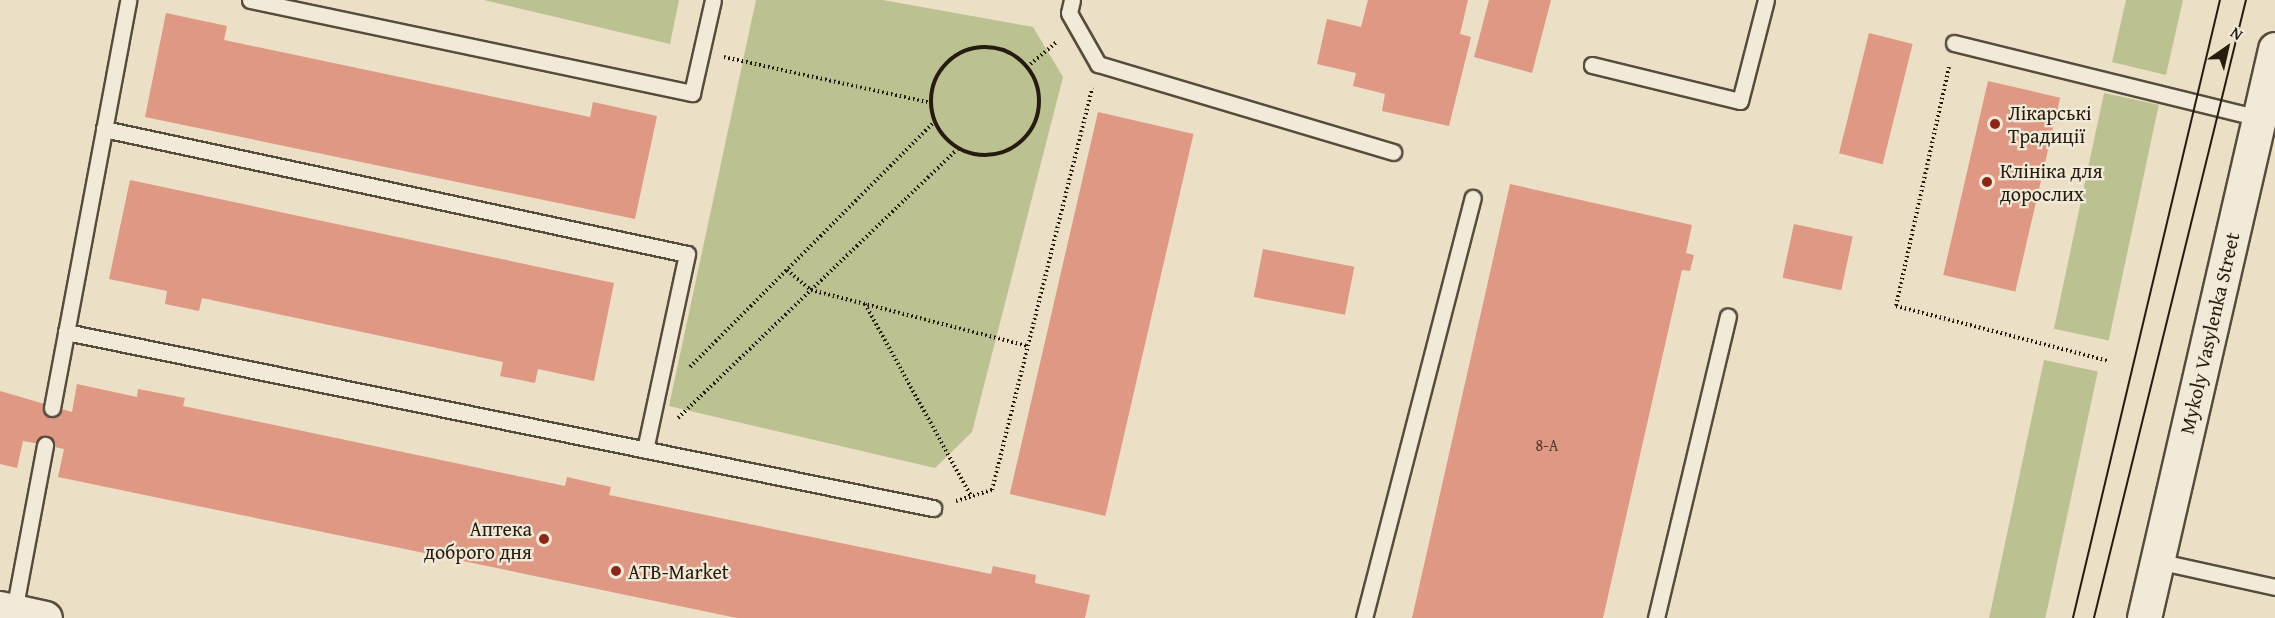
<!DOCTYPE html>
<html>
<head>
<meta charset="utf-8">
<style>
	body { margin:0 }
	#map { position:relative; width:2275px; height:618px; overflow:hidden; background:#ebdfc5; font-family:"Gentium Book Plus",serif }
	div>[style] { position:absolute }
	.green>* { inset:0; background:#bcc191; transform-origin:0 0 }
	.building>* { inset:0; background:#df9883; transform-origin:0 0 }
	.path>* { height:4px; margin-top:-2px; transform-origin:0; background:repeating-linear-gradient(90deg,#251b0f 0 1.5px,transparent 0 4.5px) }
	.path>.ring { margin:-2px; padding:0; box-sizing:content-box; background:none; border:4px solid #251b0f; border-radius:50% }
	.roads { filter:drop-shadow(2px 0 #564c3c) drop-shadow(-2px 0 #564c3c) drop-shadow(0 2px #564c3c) drop-shadow(0 -2px #564c3c) }
	.service>* { height:15px; margin:-7.5px; padding:0 7.5px; transform-origin:7.5px; border-radius:7.5px; background:#f2ead9 }
	.secondary>* { height:33px; margin:-16.5px; padding:0 16.5px; transform-origin:16.5px; border-radius:16.5px; background:#f2ead9 }
	.tram>* { height:1.5px; margin:-0.75px; padding:0 0.75px; transform-origin:0.75px; border-radius:0.75px; background:#251b0f }
	.dots>* { width:16px; height:16px; translate:-50% -50%; box-sizing:border-box; border:3px solid #f2ead9; border-radius:50% }
	span { translate:-50% -50%; white-space:nowrap; text-align:center; line-height:1.15; -webkit-text-stroke:4.5px #f2ead9; paint-order:stroke }
	.number-label { font-size:16px; color:#543a2c }
	.number-label span { -webkit-text-stroke-width:0 }
	.poi-label { font-size:20px; color:#251b0f }
	.left { translate:0 -50%; text-align:left }
	.right { translate:-100% -50%; text-align:right }
	.street-label { font-size:20px; color:#251b0f }
	.north { position:absolute; left:2197px; top:18px; width:60px; height:60px; -webkit-text-stroke:4px #f2ead9; paint-order:stroke; rotate:34deg; font-size:16px; font-weight:700; line-height:24px; text-align:center; color:#251b0f }
	.north::after { content:''; display:block; margin:auto; width:21px; height:27px; background:#251b0f; clip-path:polygon(50% 0,100% 100%,50% 72%,0 100%) }
</style>
</head>
<body>
<div id="map">
	<div class="green">
		<div style="clip-path:polygon(484px 0,679px 0,670px 44px)"></div>
		<div style="clip-path:polygon(756px 0,883px 0,1033px 27px,1063px 77px,972px 432px,935px 468px,669px 406px)"></div>
		<div style="clip-path:polygon(2126px 0,2183px 0,2166px 75px,2112px 62px)"></div>
		<div style="left:2104px;top:93px;width:56px;height:241px;rotate:12deg"></div>
		<div style="left:2044px;top:360px;width:55px;height:264px;rotate:12deg"></div>
	</div>
	<div class="building">
		<div style="clip-path:polygon(1368px 0,1468px 0,1460px 34px,1471px 37px,1449px 126px,1382px 111px,1385px 94px,1353px 86px,1356px 73px,1317px 64px,1327px 19px,1361px 27px)"></div>
		<div style="clip-path:polygon(1489px 0,1551px 0,1532px 73px,1474px 57px)"></div>
		<div style="clip-path:polygon(166px 13px,227px 26px,224px 40px,590px 117px,593px 102px,657px 116px,635px 219px,145px 117px)"></div>
		<div style="left:1869px;top:33px;width:45px;height:124px;rotate:14deg"></div>
		<div style="left:1988px;top:81px;width:74px;height:199px;rotate:13deg"></div>
		<div style="left:1098px;top:112px;width:98px;height:392px;rotate:13deg"></div>
		<div style="clip-path:polygon(130px 180px,614px 283px,594px 381px,538px 369px,535px 383px,500px 376px,503px 362px,202px 298px,199px 311px,165px 304px,167px 291px,109px 279px)"></div>
		<div style="clip-path:polygon(1510px 184px,1692px 225px,1686px 253px,1694px 255px,1690px 271px,1682px 270px,1603px 618px,1412px 618px)"></div>
		<div style="left:1794px;top:224px;width:60px;height:55px;rotate:12deg"></div>
		<div style="left:1263px;top:249px;width:93px;height:49px;rotate:11deg"></div>
		<div style="clip-path:polygon(77px 384px,137px 397px,138px 389px,185px 398px,183px 406px,565px 486px,567px 477px,611px 487px,609px 495px,991px 574px,993px 566px,1036px 575px,1035px 583px,1090px 595px,1085px 618px,737px 618px,58px 477px,64px 449px,45px 445px,23px 441px,17px 468px,0 464px,0 391px,72px 412px)"></div>
	</div>
	<div class="path">
		<div class="ring" style="left:931px;top:47px;width:104px;height:104px"></div>
		<div style="left:724px;top:57px;width:212px;rotate:12.5deg"></div>
		<div style="left:1027px;top:67px;width:38px;rotate:-40deg"></div>
		<div style="left:1949px;top:67px;width:245px;rotate:102.5deg"></div>
		<div style="left:1896px;top:306px;width:220px;rotate:14.5deg"></div>
		<div style="left:787px;top:270px;width:31px;rotate:40deg"></div>
		<div style="left:811px;top:290px;width:224px;rotate:14.5deg"></div>
		<div style="left:865px;top:304px;width:219px;rotate:61.1deg"></div>
		<div style="left:690px;top:367px;width:347px;rotate:-45.1deg"></div>
		<div style="left:678px;top:418px;width:390px;rotate:-43.9deg"></div>
		<div style="left:956px;top:501px;width:38px;rotate:-17deg"></div>
		<div style="left:992px;top:490px;width:414px;rotate:-76deg"></div>
	</div>
	<div class="roads">
		<div class="service">
			<div style="left:250px;top:0;width:452px;rotate:11.9deg"></div>
			<div style="left:692px;top:93px;width:95px;rotate:-77.3deg"></div>
			<div style="left:1072px;top:0;width:13px;rotate:103deg"></div>
			<div style="left:1069px;top:13px;width:59px;rotate:60.4deg"></div>
			<div style="left:1098px;top:64px;width:308px;rotate:16.6deg"></div>
			<div style="left:1954px;top:43px;width:314px;rotate:13.8deg"></div>
			<div style="left:1592px;top:65px;width:152px;rotate:13.7deg"></div>
			<div style="left:1740px;top:101px;width:104px;rotate:-75.6deg"></div>
			<div style="left:104px;top:129px;width:596px;rotate:12.1deg"></div>
			<div style="left:687px;top:254px;width:200px;rotate:102.1deg"></div>
			<div style="left:66px;top:332px;width:885px;rotate:11.48deg"></div>
			<div style="left:52px;top:408px;width:415px;rotate:-79.4deg"></div>
			<div style="left:2157px;top:561px;width:121px;rotate:12.4deg"></div>
			<div style="left:14px;top:611px;width:169px;rotate:-79.4deg"></div>
			<div style="left:1364px;top:618px;width:434px;rotate:-75.5deg"></div>
			<div style="left:1656px;top:618px;width:310px;rotate:-76.6deg"></div>
		</div>
		<div class="secondary">
			<div style="left:0;top:608px;width:46px;rotate:12.5deg"></div>
			<div style="left:2144px;top:618px;width:584px;rotate:-77.03deg"></div>
		</div>
	</div>
	<div class="tram">
		<div style="left:2073px;top:618px;width:635px;rotate:-76.62deg"></div>
		<div style="left:2094px;top:618px;width:636px;rotate:-76.18deg"></div>
	</div>
	<div class="dots">
		<div style="left:1995px;top:124px;background:#8f2418"></div>
		<div style="left:1987px;top:182px;background:#8f2418"></div>
		<div style="left:544px;top:539px;background:#8f2418"></div>
		<div style="left:616px;top:571px;background:#8f2418"></div>
	</div>
	<div class="number-label">
		<span style="left:1547px;top:445px">8-А</span>
	</div>
	<div class="poi-label">
		<span class="left" style="left:2008px;top:124px">Лікарські<br>Традиції</span>
		<span class="left" style="left:2000px;top:182px">Клініка для<br>дорослих</span>
		<span class="right" style="left:532px;top:540px">Аптека<br>доброго дня</span>
		<span class="left" style="left:628px;top:571px">ATB-Market</span>
	</div>
	<div class="street-label">
		<span style="left:2209px;top:333px;rotate:-77deg">Mykoly Vasylenka Street</span>
	</div>
	<div class="north">N</div>
</div>
</body>
</html>
